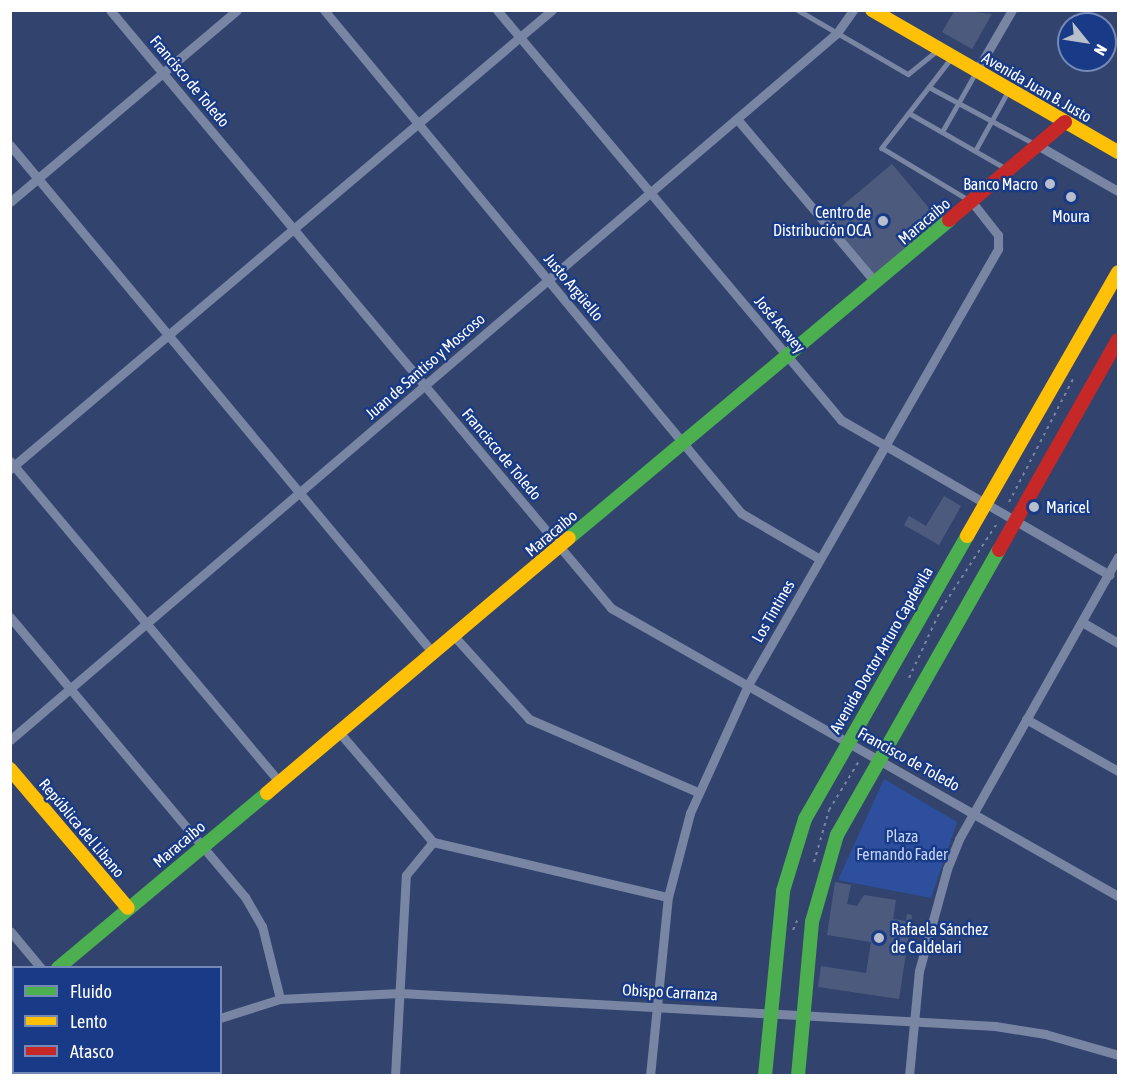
<!DOCTYPE html>
<html>
<head>
<meta charset="utf-8">
<style>
	body { margin:0 }
	#map { position:relative; width:1129px; height:1086px; overflow:hidden; background:#32446e; font-family:"Asap Condensed",sans-serif }
	div>[style] { position:absolute }
	.green>* { inset:0; background:#2d4f9d }
	.building>* { inset:0; background:#4c5b7d; transform-origin:0 0 }
	.path>* { height:2px; margin-top:-1px; transform-origin:0; background:repeating-linear-gradient(90deg,#7885a3 0 3px,transparent 0 7.5px) }
	.lane>* { height:4.5px; margin:-2.25px; padding:0 2.25px; transform-origin:2.25px; border-radius:2.25px; background:#7885a3 }
	.street>* { height:9px; margin:-4.5px; padding:0 4.5px; transform-origin:4.5px; border-radius:4.5px; background:#7885a3 }
	.fast>* { height:14px; margin:-7px; padding:0 7px; transform-origin:7px; border-radius:7px; background:#4caf50 }
	.slow>* { height:14px; margin:-7px; padding:0 7px; transform-origin:7px; border-radius:7px; background:#ffc107 }
	.jam>* { height:14px; margin:-7px; padding:0 7px; transform-origin:7px; border-radius:7px; background:#c62828 }
	.dots>* { width:16px; height:16px; translate:-50% -50%; box-sizing:border-box; border:3px solid #193a86; border-radius:50% }
	span { translate:-50% -50%; white-space:nowrap; text-align:center; line-height:1.15; -webkit-text-stroke:5px #193a86; paint-order:stroke }
	.street-label { font-size:16px; color:#fff }
	.poi-label { font-size:16px; color:#fff }
	.right { translate:-100% -50%; text-align:right }
	.left { translate:0 -50%; text-align:left }
	.park-label { font-size:16px; color:#c5d5f9 }
	.frame { position:absolute; inset:0; border:12px solid #fff; pointer-events:none }
	.legend { position:absolute; left:12px; top:966px; width:210px; height:108px; box-sizing:border-box; background:#193a86; border:2px solid #7589b6; margin:0; padding:8px 10px; list-style:none; font-size:18px; color:#fff }
	.legend li { display:flex; align-items:center; gap:12px; height:30px }
	.legend b { width:30px; border:2px solid #7589b6 }
	.north { position:absolute; left:1057px; top:12px; width:60px; height:60px; box-sizing:border-box; background:#193a86; border:2px solid #7589b6; border-radius:50%; rotate:120deg; font-size:16px; font-weight:700; line-height:24px; text-align:center; color:#fff }
	.north::after { content:''; display:block; margin:auto; width:21px; height:27px; background:#b7becc; clip-path:polygon(50% 0,100% 100%,50% 72%,0 100%) }
</style>
</head>
<body>
<div id="map">
	<div class="green">
		<div style="clip-path:polygon(884px 779px,957px 822px,931px 898px,838px 880px)"></div>
	</div>
	<div class="building">
		<div style="clip-path:polygon(955px 10px,992px 14px,972px 49px,942px 32px)"></div>
		<div style="left:892px;top:164px;width:75px;height:86px;rotate:50deg"></div>
		<div style="clip-path:polygon(944px 496px,961px 506px,939px 545px,904px 525px,909px 516px,926px 526px)"></div>
		<div style="clip-path:polygon(835px 882px,851px 885px,847px 904px,857px 906px,864px 895px,896px 900px,893px 919px,906px 921px,907px 914px,912px 915px,899px 999px,818px 987px,821px 966px,866px 973px,871px 942px,827px 935px)"></div>
	</div>
	<div class="path">
		<div style="left:1009px;top:502px;width:139px;rotate:-62.5deg"></div>
		<div style="left:909px;top:678px;width:76px;rotate:-65.1deg"></div>
		<div style="left:941px;top:609px;width:104px;rotate:-56.8deg"></div>
		<div style="left:814px;top:862px;width:54px;rotate:-73.9deg"></div>
		<div style="left:829px;top:810px;width:57px;rotate:-58.5deg"></div>
		<div style="left:793px;top:930px;width:12px;rotate:-66deg"></div>
	</div>
	<div class="lane">
		<div style="left:798px;top:10px;width:127px;rotate:30.2deg"></div>
		<div style="left:908px;top:74px;width:38px;rotate:-39deg"></div>
		<div style="left:951px;top:59px;width:113px;rotate:127.8deg"></div>
		<div style="left:882px;top:148px;width:101px;rotate:30.9deg"></div>
		<div style="left:929px;top:87px;width:120px;rotate:28.3deg"></div>
		<div style="left:909px;top:113px;width:111px;rotate:29.8deg"></div>
		<div style="left:942px;top:132px;width:69px;rotate:-60.5deg"></div>
		<div style="left:975px;top:151px;width:66px;rotate:-61.1deg"></div>
	</div>
	<div class="street">
		<div style="left:110px;top:10px;width:780px;rotate:50.04deg"></div>
		<div style="left:611px;top:608px;width:583px;rotate:29.6deg"></div>
		<div style="left:324px;top:10px;width:653px;rotate:50.34deg"></div>
		<div style="left:741px;top:513px;width:91px;rotate:30.2deg"></div>
		<div style="left:497px;top:10px;width:535px;rotate:50deg"></div>
		<div style="left:841px;top:420px;width:310px;rotate:30deg"></div>
		<div style="left:976px;top:72px;width:72px;rotate:-59.9deg"></div>
		<div style="left:737px;top:119px;width:215px;rotate:49.7deg"></div>
		<div style="left:10px;top:145px;width:661px;rotate:50.22deg"></div>
		<div style="left:1039px;top:146px;width:91px;rotate:29.7deg"></div>
		<div style="left:10px;top:202px;width:297px;rotate:-40.2deg"></div>
		<div style="left:10px;top:461px;width:419px;rotate:50deg"></div>
		<div style="left:10px;top:469px;width:710px;rotate:-40.26deg"></div>
		<div style="left:10px;top:617px;width:366px;rotate:50deg"></div>
		<div style="left:245px;top:897px;width:34px;rotate:60deg"></div>
		<div style="left:262px;top:926px;width:75px;rotate:76.1deg"></div>
		<div style="left:1082px;top:622px;width:42px;rotate:30.3deg"></div>
		<div style="left:454px;top:636px;width:112px;rotate:47.9deg"></div>
		<div style="left:529px;top:719px;width:184px;rotate:23.4deg"></div>
		<div style="left:1026px;top:719px;width:106px;rotate:29.5deg"></div>
		<div style="left:339px;top:732px;width:145px;rotate:49.5deg"></div>
		<div style="left:433px;top:842px;width:241px;rotate:13.2deg"></div>
		<div style="left:10px;top:740px;width:1088px;rotate:-40.53deg"></div>
		<div style="left:837px;top:33px;width:28px;rotate:-55deg"></div>
		<div style="left:10px;top:931px;width:48px;rotate:50deg"></div>
		<div style="left:220px;top:1018px;width:63px;rotate:-17.6deg"></div>
		<div style="left:280px;top:999px;width:120px;rotate:-2.9deg"></div>
		<div style="left:400px;top:993px;width:596px;rotate:3.17deg"></div>
		<div style="left:995px;top:1026px;width:51px;rotate:9.1deg"></div>
		<div style="left:1045px;top:1034px;width:76px;rotate:16deg"></div>
		<div style="left:78px;top:1076px;width:9px;rotate:-27deg"></div>
		<div style="left:395px;top:1076px;width:201px;rotate:-86.9deg"></div>
		<div style="left:406px;top:875px;width:43px;rotate:-50.7deg"></div>
		<div style="left:650px;top:1076px;width:180px;rotate:-84.3deg"></div>
		<div style="left:668px;top:897px;width:87px;rotate:-75.3deg"></div>
		<div style="left:690px;top:813px;width:141px;rotate:-65.6deg"></div>
		<div style="left:748px;top:685px;width:503px;rotate:-60.17deg"></div>
		<div style="left:998px;top:249px;width:14px;rotate:-90deg"></div>
		<div style="left:998px;top:235px;width:42px;rotate:-128.2deg"></div>
		<div style="left:909px;top:1076px;width:105px;rotate:-84.6deg"></div>
		<div style="left:919px;top:971px;width:106px;rotate:-74.6deg"></div>
		<div style="left:947px;top:869px;width:32px;rotate:-68deg"></div>
		<div style="left:959px;top:839px;width:324px;rotate:-60.6deg"></div>
	</div>
	<div class="fast">
		<div style="left:569px;top:538px;width:496px;rotate:-39.9deg"></div>
		<div style="left:58px;top:968px;width:273px;rotate:-39.9deg"></div>
		<div style="left:10px;top:1007px;width:5px;rotate:-37deg"></div>
		<div style="left:765px;top:1076px;width:186px;rotate:-84.4deg"></div>
		<div style="left:783px;top:891px;width:75px;rotate:-73deg"></div>
		<div style="left:805px;top:819px;width:326px;rotate:-60.2deg"></div>
		<div style="left:798px;top:1076px;width:155px;rotate:-84.8deg"></div>
		<div style="left:812px;top:922px;width:91px;rotate:-74deg"></div>
		<div style="left:837px;top:835px;width:328px;rotate:-60.4deg"></div>
	</div>
	<div class="slow">
		<div style="left:872px;top:10px;width:284px;rotate:30deg"></div>
		<div style="left:967px;top:536px;width:304px;rotate:-60.2deg"></div>
		<div style="left:10px;top:769px;width:182px;rotate:49.7deg"></div>
		<div style="left:267px;top:793px;width:395px;rotate:-40.2deg"></div>
	</div>
	<div class="jam">
		<div style="left:949px;top:220px;width:152px;rotate:-40.2deg"></div>
		<div style="left:999px;top:550px;width:241px;rotate:-60.5deg"></div>
	</div>
	<div class="dots">
		<div style="left:1050px;top:184px;background:#b7becc"></div>
		<div style="left:1071px;top:197px;background:#b7becc"></div>
		<div style="left:883px;top:221px;background:#b7becc"></div>
		<div style="left:1034px;top:507px;background:#b7becc"></div>
		<div style="left:879px;top:938px;background:#b7becc"></div>
	</div>
	<div class="street-label">
		<span style="left:190px;top:81px;rotate:50deg">Francisco de Toledo</span>
		<span style="left:1037px;top:87px;rotate:30deg">Avenida Juan B. Justo</span>
		<span style="left:924px;top:221px;rotate:-40deg">Maracaibo</span>
		<span style="left:574px;top:287px;rotate:50deg">Justo Argüello</span>
		<span style="left:780px;top:324px;rotate:50deg">José Acevey</span>
		<span style="left:425px;top:366px;rotate:-41deg">Juan de Santiso y Moscoso</span>
		<span style="left:502px;top:454px;rotate:50deg">Francisco de Toledo</span>
		<span style="left:551px;top:533px;rotate:-40deg">Maracaibo</span>
		<span style="left:773px;top:611px;rotate:-60deg">Los Tintines</span>
		<span style="left:881px;top:650px;rotate:-60deg">Avenida Doctor Arturo Capdevila</span>
		<span style="left:909px;top:759px;rotate:29deg">Francisco de Toledo</span>
		<span style="left:82px;top:828px;rotate:50deg">República del Libano</span>
		<span style="left:179px;top:844px;rotate:-40deg">Maracaibo</span>
		<span style="left:670px;top:992px;rotate:3deg">Obispo Carranza</span>
	</div>
	<div class="poi-label">
		<span class="right" style="left:1038px;top:184px">Banco Macro</span>
		<span class="right" style="left:871px;top:221px">Centro de<br>Distribución OCA</span>
		<span style="left:1071px;top:216px">Moura</span>
		<span class="left" style="left:1046px;top:507px">Maricel</span>
		<span class="left" style="left:891px;top:938px">Rafaela Sánchez<br>de Caldelari</span>
	</div>
	<div class="park-label">
		<span style="left:902px;top:845px">Plaza<br>Fernando Fader</span>
	</div>
	<div class="frame"></div>
	<ul class="legend">
	<li><b style="height:8px;background:#4caf50"></b>Fluido</li>
	<li><b style="height:8px;background:#ffc107"></b>Lento</li>
	<li><b style="height:8px;background:#c62828"></b>Atasco</li>
	</ul>
	<div class="north">N</div>
</div>
</body>
</html>
